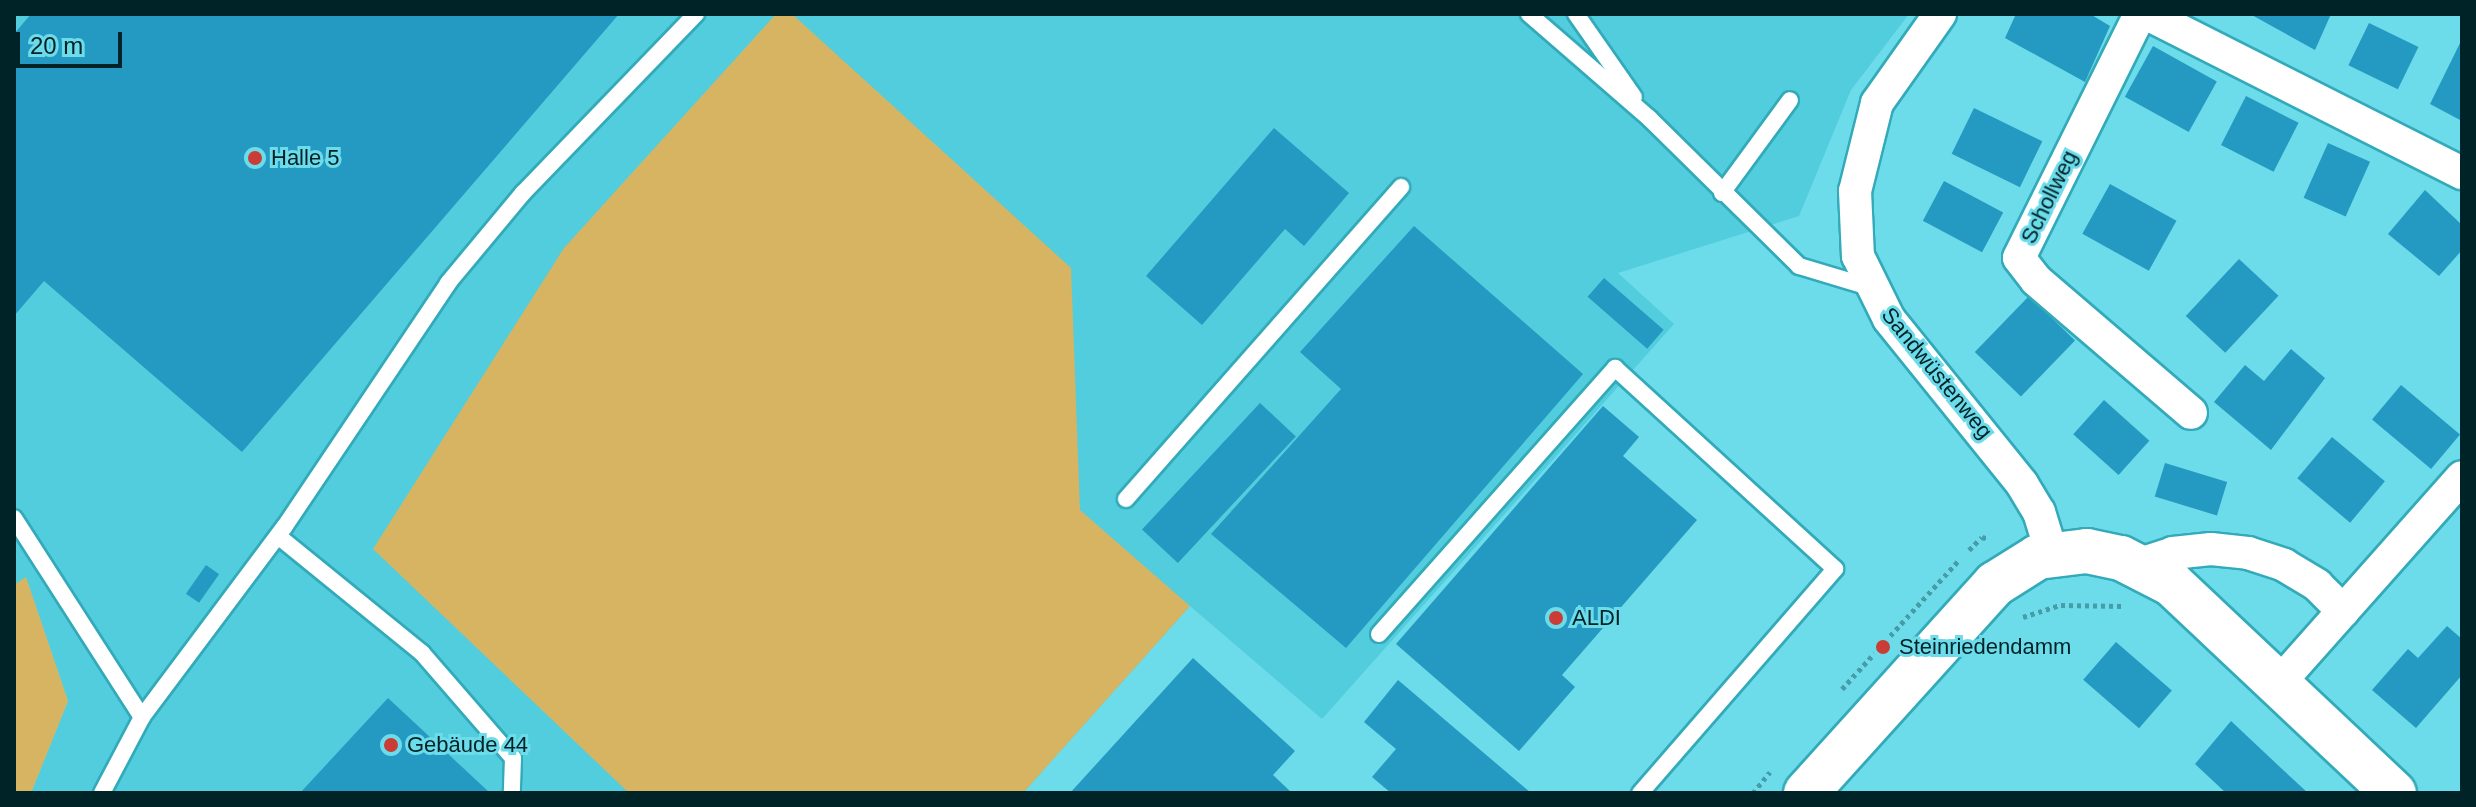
<!DOCTYPE html>
<html>
<head>
<meta charset="utf-8">
<style>
	body { margin:0 }
	#map { position:relative; width:2476px; height:807px; overflow:hidden; background:#6cdbea; font-family:Arial,sans-serif }
	div>[style] { position:absolute }
	.built>* { inset:0; background:#51cddd }
	.green>* { inset:0; background:#d6b462 }
	.building>* { inset:0; background:#2499c2; transform-origin:0 0 }
	.path>* { height:5px; margin-top:-2.5px; transform-origin:0; background:repeating-linear-gradient(90deg,#479ca7 0 4px,transparent 0 8px) }
	.roads { filter:drop-shadow(2px 0 #33aab9) drop-shadow(-2px 0 #33aab9) drop-shadow(0 2px #33aab9) drop-shadow(0 -2px #33aab9) }
	.service>* { height:16px; margin:-8px; padding:0 8px; transform-origin:8px; border-radius:8px; background:#fff }
	.minor>* { height:32px; margin:-16px; padding:0 16px; transform-origin:16px; border-radius:16px; background:#fff }
	.secondary>* { height:44px; margin:-22px; padding:0 22px; transform-origin:22px; border-radius:22px; background:#fff }
	.dots>* { width:22px; height:22px; translate:-50% -50%; box-sizing:border-box; border:4px solid #6cdbea; border-radius:50% }
	span { translate:-50% -50%; white-space:nowrap; text-align:center; line-height:1.15; -webkit-text-stroke:6px #6cdbea; paint-order:stroke }
	.poi-label { font-size:22px; color:#002327 }
	.left { translate:0 -50%; text-align:left }
	.street-label { font-size:22px; color:#002327 }
	.frame { position:absolute; inset:0; border:16px solid #002327; pointer-events:none }
	.scale { position:absolute; left:16px; top:32px; width:106px; height:36px; box-sizing:border-box; border:4px solid #002327; border-top:0; padding-left:10px; font-size:24px; line-height:28px; white-space:nowrap; color:#002327; -webkit-text-stroke:6px #6cdbea; paint-order:stroke }
</style>
</head>
<body>
<div id="map">
	<div class="built">
		<div style="clip-path:polygon(14px 14px,1909px 14px,1851px 90px,1799px 216px,1618px 273px,1674px 324px,1322px 719px,1190px 606px,1023px 793px,31px 793px,68px 701px,26px 578px,14px 585px)"></div>
	</div>
	<div class="green">
		<div style="clip-path:polygon(776px 14px,792px 14px,1071px 268px,1080px 510px,1190px 606px,1023px 793px,629px 793px,373px 549px,564px 248px)"></div>
		<div style="clip-path:polygon(26px 577px,68px 701px,31px 793px,14px 793px,14px 585px)"></div>
	</div>
	<div class="building">
		<div style="clip-path:polygon(31px 14px,619px 14px,242px 452px,44px 281px,14px 316px,14px 34px)"></div>
		<div style="clip-path:polygon(2016px 14px,2090px 14px,2110px 26px,2085px 82px,2005px 38px)"></div>
		<div style="clip-path:polygon(2250px 14px,2331px 14px,2315px 50px)"></div>
		<div style="left:2369px;top:23px;width:55px;height:47px;rotate:26deg"></div>
		<div style="clip-path:polygon(2462px 39px,2462px 121px,2430px 104px)"></div>
		<div style="left:2153px;top:46px;width:73px;height:58px;rotate:29deg"></div>
		<div style="left:2246px;top:96px;width:59px;height:55px;rotate:27deg"></div>
		<div style="left:1974px;top:108px;width:76px;height:51px;rotate:26deg"></div>
		<div style="clip-path:polygon(1274px 128px,1349px 193px,1304px 246px,1285px 229px,1202px 325px,1146px 276px)"></div>
		<div style="left:2328px;top:143px;width:46px;height:60px;rotate:24deg"></div>
		<div style="left:1944px;top:181px;width:67px;height:45px;rotate:28deg"></div>
		<div style="left:2110px;top:184px;width:76px;height:57px;rotate:29deg"></div>
		<div style="clip-path:polygon(2425px 190px,2462px 225px,2462px 250px,2439px 276px,2388px 234px)"></div>
		<div style="clip-path:polygon(1414px 226px,1583px 374px,1346px 648px,1211px 534px,1341px 389px,1300px 352px)"></div>
		<div style="left:2239px;top:259px;width:54px;height:78px;rotate:43deg"></div>
		<div style="left:1604px;top:278px;width:79px;height:25px;rotate:41deg"></div>
		<div style="left:2029px;top:296px;width:64px;height:78px;rotate:44deg"></div>
		<div style="clip-path:polygon(2291px 349px,2325px 378px,2271px 450px,2214px 402px,2245px 365px,2264px 381px)"></div>
		<div style="left:2401px;top:385px;width:77px;height:45px;rotate:40deg"></div>
		<div style="left:2104px;top:400px;width:61px;height:46px;rotate:42deg"></div>
		<div style="left:1260px;top:403px;width:49px;height:173px;rotate:43deg"></div>
		<div style="clip-path:polygon(1603px 406px,1639px 437px,1623px 456px,1697px 520px,1562px 675px,1575px 687px,1519px 751px,1396px 644px)"></div>
		<div style="left:2332px;top:437px;width:69px;height:54px;rotate:40deg"></div>
		<div style="left:2165px;top:463px;width:65px;height:35px;rotate:17deg"></div>
		<div style="left:206px;top:565px;width:16px;height:35px;rotate:35deg"></div>
		<div style="clip-path:polygon(2447px 626px,2462px 639px,2462px 675px,2416px 728px,2372px 690px,2408px 649px,2418px 658px)"></div>
		<div style="left:2116px;top:642px;width:74px;height:50px;rotate:41deg"></div>
		<div style="clip-path:polygon(1193px 658px,1295px 751px,1273px 775px,1292px 793px,1070px 793px)"></div>
		<div style="clip-path:polygon(1398px 680px,1531px 793px,1391px 793px,1372px 777px,1396px 749px,1364px 722px)"></div>
		<div style="clip-path:polygon(388px 698px,490px 793px,300px 793px)"></div>
		<div style="clip-path:polygon(2231px 721px,2281px 768px,2308px 793px,2226px 793px,2195px 764px)"></div>
	</div>
	<div class="path">
		<div style="left:1969px;top:550px;width:18px;rotate:-45deg"></div>
		<div style="left:1982px;top:537px;width:7px;rotate:16deg"></div>
		<div style="left:2023px;top:617px;width:40px;rotate:-18deg"></div>
		<div style="left:2061px;top:605px;width:61px;rotate:0.9deg"></div>
		<div style="left:1842px;top:689px;width:174px;rotate:-47.8deg"></div>
		<div style="left:1753px;top:793px;width:27px;rotate:-51deg"></div>
	</div>
	<div class="roads">
		<div class="service">
			<div style="left:1529px;top:14px;width:159px;rotate:40.9deg"></div>
			<div style="left:1649px;top:118px;width:211px;rotate:44.6deg"></div>
			<div style="left:1799px;top:266px;width:73px;rotate:16.7deg"></div>
			<div style="left:1576px;top:14px;width:101px;rotate:55.1deg"></div>
			<div style="left:1722px;top:193px;width:115px;rotate:-53.8deg"></div>
			<div style="left:1126px;top:499px;width:416px;rotate:-48.6deg"></div>
			<div style="left:14px;top:518px;width:237px;rotate:57.3deg"></div>
			<div style="left:278px;top:536px;width:186px;rotate:39.1deg"></div>
			<div style="left:422px;top:653px;width:139px;rotate:49.1deg"></div>
			<div style="left:513px;top:758px;width:35px;rotate:92deg"></div>
			<div style="left:1379px;top:634px;width:356px;rotate:-48.4deg"></div>
			<div style="left:1615px;top:368px;width:298px;rotate:42.4deg"></div>
			<div style="left:1835px;top:569px;width:297px;rotate:131deg"></div>
			<div style="left:102px;top:793px;width:86px;rotate:-62.2deg"></div>
			<div style="left:142px;top:717px;width:239px;rotate:-53.2deg"></div>
			<div style="left:285px;top:526px;width:293px;rotate:-56.1deg"></div>
			<div style="left:448px;top:283px;width:117px;rotate:-50.2deg"></div>
			<div style="left:523px;top:193px;width:249px;rotate:-46deg"></div>
		</div>
		<div class="minor">
			<div style="left:1940px;top:14px;width:109px;rotate:125.3deg"></div>
			<div style="left:1877px;top:103px;width:91px;rotate:104deg"></div>
			<div style="left:1855px;top:191px;width:65px;rotate:87.4deg"></div>
			<div style="left:1858px;top:256px;width:70px;rotate:63.8deg"></div>
			<div style="left:1889px;top:319px;width:212px;rotate:51.1deg"></div>
			<div style="left:2022px;top:484px;width:33px;rotate:59deg"></div>
			<div style="left:2039px;top:512px;width:44px;rotate:72.8deg"></div>
			<div style="left:2140px;top:14px;width:272px;rotate:116.4deg"></div>
			<div style="left:2019px;top:258px;width:28px;rotate:52deg"></div>
			<div style="left:2036px;top:280px;width:204px;rotate:40.6deg"></div>
			<div style="left:2147px;top:14px;width:353px;rotate:26.8deg"></div>
			<div style="left:2137px;top:565px;width:38px;rotate:-18deg"></div>
			<div style="left:2173px;top:553px;width:38px;rotate:-6deg"></div>
			<div style="left:2211px;top:549px;width:37px;rotate:6deg"></div>
			<div style="left:2248px;top:553px;width:38px;rotate:18deg"></div>
			<div style="left:2284px;top:565px;width:39px;rotate:31deg"></div>
			<div style="left:2317px;top:585px;width:37px;rotate:45deg"></div>
			<div style="left:2280px;top:682px;width:274px;rotate:-48.4deg"></div>
		</div>
		<div class="secondary">
			<div style="left:1806px;top:793px;width:282px;rotate:-47.9deg"></div>
			<div style="left:1995px;top:584px;width:51px;rotate:-32.1deg"></div>
			<div style="left:2038px;top:557px;width:49px;rotate:-7deg"></div>
			<div style="left:2087px;top:551px;width:35px;rotate:12deg"></div>
			<div style="left:2121px;top:558px;width:57px;rotate:27deg"></div>
			<div style="left:2172px;top:584px;width:305px;rotate:43.3deg"></div>
		</div>
	</div>
	<div class="dots">
		<div style="left:255px;top:158px;background:#ca3c36"></div>
		<div style="left:1556px;top:618px;background:#ca3c36"></div>
		<div style="left:1883px;top:647px;background:#ca3c36"></div>
		<div style="left:391px;top:745px;background:#ca3c36"></div>
	</div>
	<div class="poi-label">
		<span class="left" style="left:271px;top:158px">Halle 5</span>
		<span class="left" style="left:1572px;top:618px">ALDI</span>
		<span class="left" style="left:1899px;top:647px">Steinriedendamm</span>
		<span class="left" style="left:407px;top:745px">Gebäude 44</span>
	</div>
	<div class="street-label">
		<span style="left:2049px;top:197px;rotate:-64deg">Schollweg</span>
		<span style="left:1937px;top:373px;rotate:51deg">Sandwüstenweg</span>
	</div>
	<div class="frame"></div>
	<div class="scale">20 m</div>
</div>
</body>
</html>
